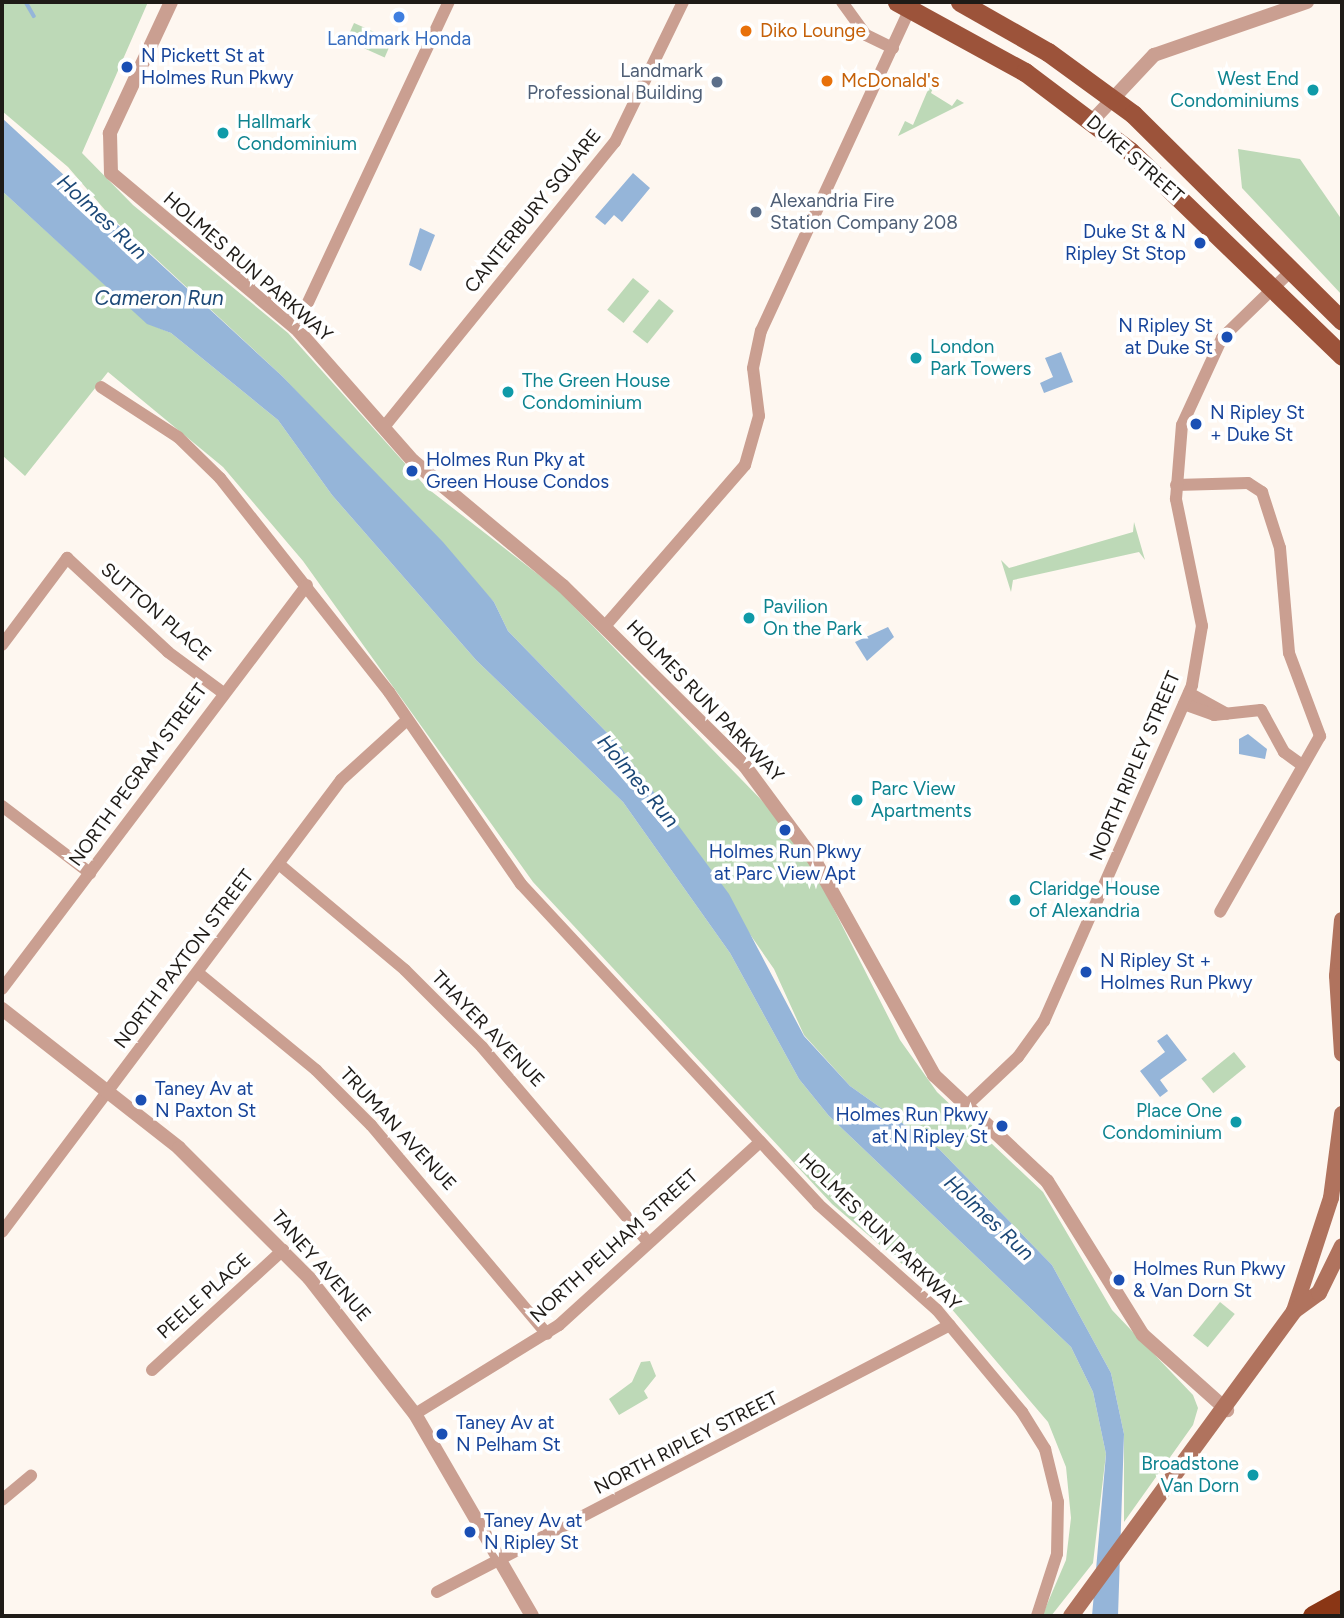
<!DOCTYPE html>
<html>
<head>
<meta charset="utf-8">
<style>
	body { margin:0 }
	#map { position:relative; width:1344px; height:1618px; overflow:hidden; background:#fef7f0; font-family:Figtree,sans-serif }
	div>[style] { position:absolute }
	.green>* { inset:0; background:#bdd9b7; transform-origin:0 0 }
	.water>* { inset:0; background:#95b5d9 }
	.stream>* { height:3.5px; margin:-1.75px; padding:0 1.75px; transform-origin:1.75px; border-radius:1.75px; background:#95b5d9 }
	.minor>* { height:12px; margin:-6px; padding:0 6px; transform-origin:6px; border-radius:6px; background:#ca9f91 }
	.tertiary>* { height:14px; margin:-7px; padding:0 7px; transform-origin:7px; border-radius:7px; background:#ca9f91 }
	.secondary>* { height:16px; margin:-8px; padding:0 8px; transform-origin:8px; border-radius:8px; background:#b0735e }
	.primary>* { height:19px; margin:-9.5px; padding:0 9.5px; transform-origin:9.5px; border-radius:9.5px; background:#9c533a }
	.motorway>* { height:21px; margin:-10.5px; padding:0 10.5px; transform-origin:10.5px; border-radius:10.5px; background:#8a3615 }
	.dots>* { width:19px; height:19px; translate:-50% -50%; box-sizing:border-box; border:4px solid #fff; border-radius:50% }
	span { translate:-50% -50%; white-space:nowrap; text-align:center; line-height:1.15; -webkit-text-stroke:7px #fff; paint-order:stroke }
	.food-label { font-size:19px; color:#c56008 }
	.left { translate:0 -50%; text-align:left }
	.shop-label { font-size:19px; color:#366cbe }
	.transit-label { font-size:19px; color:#164399 }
	.right { translate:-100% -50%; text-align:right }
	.service-label { font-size:19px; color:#4e5e75 }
	.culture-label { font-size:19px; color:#0d838f }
	.street-label { font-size:19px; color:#1f1b17 }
	.water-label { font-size:21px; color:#1c4877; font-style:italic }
	.frame { position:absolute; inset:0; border:4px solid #1f1b17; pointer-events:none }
</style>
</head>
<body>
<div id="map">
	<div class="green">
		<div style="clip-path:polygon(2px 2px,148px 2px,82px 153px,133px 205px,288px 333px,427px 488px,557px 589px,770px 809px,815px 872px,900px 1040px,937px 1092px,1043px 1192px,1112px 1310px,1193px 1395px,1198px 1408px,1193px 1425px,1124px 1522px,1124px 1434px,1111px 1373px,1052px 1265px,939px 1149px,850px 1086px,804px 1035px,774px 969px,619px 745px,508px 631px,494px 602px,282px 376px,111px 217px,68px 167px,2px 111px)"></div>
		<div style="left:354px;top:23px;width:42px;height:19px;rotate:24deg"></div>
		<div style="clip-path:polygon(925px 79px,934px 85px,931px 93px,952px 106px,957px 99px,964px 103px,898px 136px,905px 121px,913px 125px,930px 85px)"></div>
		<div style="clip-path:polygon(1238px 149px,1300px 159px,1342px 220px,1342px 295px,1242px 188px)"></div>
		<div style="clip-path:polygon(2px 191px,147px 323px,171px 333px,278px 420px,332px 495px,476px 660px,623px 802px,730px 953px,799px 1079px,829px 1116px,1071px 1347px,1093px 1392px,1106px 1454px,1093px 1563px,1051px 1616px,1042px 1616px,1066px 1560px,1071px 1518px,1066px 1467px,1048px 1422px,944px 1300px,832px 1204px,533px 882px,303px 561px,223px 467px,108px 372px,25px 476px,2px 455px)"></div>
		<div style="left:633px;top:278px;width:21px;height:41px;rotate:39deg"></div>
		<div style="left:659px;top:299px;width:19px;height:42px;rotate:39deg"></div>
		<div style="clip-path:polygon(1134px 522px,1145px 560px,1139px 552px,1013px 580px,1011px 592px,1001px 560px,1009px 568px,1133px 532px)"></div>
		<div style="left:1234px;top:1052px;width:19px;height:42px;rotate:51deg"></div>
		<div style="left:1220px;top:1302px;width:19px;height:43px;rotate:39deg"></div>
		<div style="clip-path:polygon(650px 1361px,656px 1376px,644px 1391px,648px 1398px,619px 1415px,609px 1399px,632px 1382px,641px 1362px)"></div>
	</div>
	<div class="water">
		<div style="clip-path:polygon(2px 118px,282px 376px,443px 542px,494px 602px,508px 631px,619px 745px,729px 894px,804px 1036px,850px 1086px,939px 1149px,1052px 1265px,1111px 1373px,1124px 1434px,1118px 1616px,1092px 1616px,1106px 1454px,1093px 1392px,1071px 1347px,829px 1116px,799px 1079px,730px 953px,623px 802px,476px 660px,332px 495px,278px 420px,171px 333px,147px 324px,2px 191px)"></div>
		<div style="clip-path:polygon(633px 173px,650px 188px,622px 222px,614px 215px,605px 225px,595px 217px)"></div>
		<div style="clip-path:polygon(420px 228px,435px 235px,421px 271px,409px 265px)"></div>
		<div style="clip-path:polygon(1061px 352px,1073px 382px,1044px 393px,1040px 383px,1053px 377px,1045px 358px)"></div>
		<div style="clip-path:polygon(888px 627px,894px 637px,867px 661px,855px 642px)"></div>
		<div style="clip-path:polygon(1248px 734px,1267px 749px,1265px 759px,1239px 754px,1239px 739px)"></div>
		<div style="clip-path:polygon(1167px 1034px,1187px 1060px,1160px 1080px,1168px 1091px,1160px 1097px,1140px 1071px,1165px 1052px,1157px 1041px)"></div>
	</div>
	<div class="stream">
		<div style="left:26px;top:2px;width:16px;rotate:60deg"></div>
	</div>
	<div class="minor">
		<div style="left:842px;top:2px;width:41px;rotate:54deg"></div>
		<div style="left:866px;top:35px;width:30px;rotate:26deg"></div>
		<div style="left:296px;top:328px;width:360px;rotate:-64.9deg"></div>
		<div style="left:101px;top:387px;width:92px;rotate:33deg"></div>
		<div style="left:178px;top:437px;width:59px;rotate:44.3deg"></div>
		<div style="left:220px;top:478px;width:273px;rotate:51.7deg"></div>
		<div style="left:389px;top:692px;width:233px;rotate:55.5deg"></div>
		<div style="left:521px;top:884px;width:437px;rotate:47.1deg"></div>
		<div style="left:818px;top:1204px;width:159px;rotate:41.7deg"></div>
		<div style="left:937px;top:1310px;width:133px;rotate:50.2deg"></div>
		<div style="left:1022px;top:1412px;width:44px;rotate:58.1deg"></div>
		<div style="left:1045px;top:1449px;width:55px;rotate:76.2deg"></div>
		<div style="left:1058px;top:1502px;width:52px;rotate:91.1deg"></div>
		<div style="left:1057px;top:1554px;width:65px;rotate:107.9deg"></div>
		<div style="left:384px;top:427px;width:367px;rotate:-51deg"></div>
		<div style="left:615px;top:142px;width:156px;rotate:-64.1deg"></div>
		<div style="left:1176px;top:485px;width:72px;rotate:-1.6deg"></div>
		<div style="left:1248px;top:483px;width:17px;rotate:33deg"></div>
		<div style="left:1262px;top:492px;width:59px;rotate:72.2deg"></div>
		<div style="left:1280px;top:548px;width:105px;rotate:85.1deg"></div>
		<div style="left:1289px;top:653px;width:89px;rotate:69.5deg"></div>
		<div style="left:1320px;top:736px;width:202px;rotate:119.6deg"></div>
		<div style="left:606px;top:625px;width:212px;rotate:-49deg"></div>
		<div style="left:745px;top:465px;width:51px;rotate:-74.1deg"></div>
		<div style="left:759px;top:416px;width:48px;rotate:-97.1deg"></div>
		<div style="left:753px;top:368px;width:38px;rotate:-78deg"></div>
		<div style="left:761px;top:331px;width:360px;rotate:-65.2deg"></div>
		<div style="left:2px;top:645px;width:109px;rotate:-53.2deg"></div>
		<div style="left:67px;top:558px;width:138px;rotate:42.9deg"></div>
		<div style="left:168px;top:652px;width:67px;rotate:36.5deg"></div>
		<div style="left:1189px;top:693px;width:43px;rotate:28.9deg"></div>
		<div style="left:1184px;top:704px;width:32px;rotate:20deg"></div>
		<div style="left:1214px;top:715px;width:47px;rotate:-6.1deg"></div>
		<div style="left:1261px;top:710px;width:48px;rotate:61.3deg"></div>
		<div style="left:1284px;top:752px;width:19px;rotate:36deg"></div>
		<div style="left:2px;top:806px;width:111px;rotate:37.3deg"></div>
		<div style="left:280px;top:865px;width:163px;rotate:40deg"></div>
		<div style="left:405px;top:970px;width:109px;rotate:45deg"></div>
		<div style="left:482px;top:1047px;width:255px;rotate:49.6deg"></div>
		<div style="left:198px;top:973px;width:153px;rotate:39.4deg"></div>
		<div style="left:316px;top:1070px;width:78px;rotate:45deg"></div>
		<div style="left:371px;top:1125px;width:273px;rotate:49.9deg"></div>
		<div style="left:2px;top:989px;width:506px;rotate:-52.95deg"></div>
		<div style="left:964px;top:1108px;width:74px;rotate:-43.4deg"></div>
		<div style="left:1018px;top:1057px;width:44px;rotate:-54.2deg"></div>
		<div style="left:1044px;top:1021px;width:367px;rotate:-66.2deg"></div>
		<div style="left:1192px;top:685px;width:60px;rotate:-80.4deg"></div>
		<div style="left:1202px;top:626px;width:130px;rotate:-101.6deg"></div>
		<div style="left:1176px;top:499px;width:74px;rotate:-85.4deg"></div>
		<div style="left:1182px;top:425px;width:96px;rotate:-65.3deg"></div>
		<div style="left:1222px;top:338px;width:98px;rotate:-44.2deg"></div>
		<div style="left:2px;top:1232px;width:565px;rotate:-53.13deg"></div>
		<div style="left:341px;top:780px;width:89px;rotate:-42.3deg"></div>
		<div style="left:152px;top:1370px;width:178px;rotate:-42.5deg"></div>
		<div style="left:415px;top:1414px;width:169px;rotate:-31.7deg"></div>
		<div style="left:559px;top:1325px;width:272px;rotate:-42.3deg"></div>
		<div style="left:2px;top:1500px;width:38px;rotate:-40deg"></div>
		<div style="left:437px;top:1592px;width:578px;rotate:-27.5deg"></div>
	</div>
	<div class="tertiary">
		<div style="left:171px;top:2px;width:145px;rotate:115deg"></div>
		<div style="left:110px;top:133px;width:40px;rotate:88.6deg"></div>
		<div style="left:111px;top:173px;width:241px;rotate:40deg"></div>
		<div style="left:296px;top:328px;width:177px;rotate:48.7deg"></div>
		<div style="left:413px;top:461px;width:195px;rotate:39.8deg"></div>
		<div style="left:563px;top:586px;width:256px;rotate:44.7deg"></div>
		<div style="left:745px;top:766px;width:118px;rotate:53.6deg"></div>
		<div style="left:815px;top:861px;width:245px;rotate:60.9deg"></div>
		<div style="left:934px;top:1075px;width:155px;rotate:43.2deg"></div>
		<div style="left:1047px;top:1181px;width:181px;rotate:58.1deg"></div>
		<div style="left:1143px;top:1335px;width:113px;rotate:41.8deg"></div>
		<div style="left:1092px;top:121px;width:91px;rotate:-46.8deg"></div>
		<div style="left:1154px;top:55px;width:162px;rotate:-19.1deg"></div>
		<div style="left:2px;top:1009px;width:225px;rotate:38.1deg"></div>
		<div style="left:179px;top:1148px;width:184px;rotate:45deg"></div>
		<div style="left:309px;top:1278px;width:172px;rotate:52.1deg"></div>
		<div style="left:415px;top:1414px;width:233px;rotate:59.9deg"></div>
	</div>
	<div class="secondary">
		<div style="left:1342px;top:920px;width:56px;rotate:95.1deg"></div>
		<div style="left:1337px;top:976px;width:78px;rotate:86.3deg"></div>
		<div style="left:1294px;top:1311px;width:119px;rotate:-71.9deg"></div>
		<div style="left:1331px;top:1198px;width:85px;rotate:-82.5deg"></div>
		<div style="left:1071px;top:1616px;width:378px;rotate:-53.8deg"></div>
		<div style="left:1294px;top:1311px;width:31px;rotate:-36deg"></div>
		<div style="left:1319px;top:1293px;width:52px;rotate:-63.9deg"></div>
	</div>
	<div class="primary">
		<div style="left:897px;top:2px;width:146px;rotate:28.7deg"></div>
		<div style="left:1025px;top:72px;width:131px;rotate:37deg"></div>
		<div style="left:1130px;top:151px;width:295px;rotate:44deg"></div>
		<div style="left:960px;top:2px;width:101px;rotate:29.6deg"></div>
		<div style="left:1048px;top:52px;width:105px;rotate:36.1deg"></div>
		<div style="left:1133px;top:114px;width:294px;rotate:44.7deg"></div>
	</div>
	<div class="motorway">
		<div style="left:1313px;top:1616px;width:33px;rotate:-29deg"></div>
	</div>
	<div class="dots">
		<div style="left:399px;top:17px;background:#3f7fe0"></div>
		<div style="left:746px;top:31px;background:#e8710a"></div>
		<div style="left:127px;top:67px;background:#1a4fb4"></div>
		<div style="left:827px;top:81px;background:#e8710a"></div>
		<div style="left:717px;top:82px;background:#5c6f8a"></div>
		<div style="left:1313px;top:90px;background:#0f9aa8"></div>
		<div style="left:223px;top:133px;background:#0f9aa8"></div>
		<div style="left:756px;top:212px;background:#5c6f8a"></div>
		<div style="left:1200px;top:243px;background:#1a4fb4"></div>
		<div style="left:1227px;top:337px;background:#1a4fb4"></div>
		<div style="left:916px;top:358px;background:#0f9aa8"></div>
		<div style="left:508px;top:392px;background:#0f9aa8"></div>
		<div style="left:1196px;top:424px;background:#1a4fb4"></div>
		<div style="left:412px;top:471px;background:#1a4fb4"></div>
		<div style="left:749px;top:618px;background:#0f9aa8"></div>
		<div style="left:857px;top:800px;background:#0f9aa8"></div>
		<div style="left:785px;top:830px;background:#1a4fb4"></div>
		<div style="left:1015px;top:900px;background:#0f9aa8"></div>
		<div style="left:1086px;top:972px;background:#1a4fb4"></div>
		<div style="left:141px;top:1100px;background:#1a4fb4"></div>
		<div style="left:1236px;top:1122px;background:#0f9aa8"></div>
		<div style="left:1002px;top:1126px;background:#1a4fb4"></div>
		<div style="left:1119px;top:1280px;background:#1a4fb4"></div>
		<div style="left:442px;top:1434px;background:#1a4fb4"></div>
		<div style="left:1253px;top:1475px;background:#0f9aa8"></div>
		<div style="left:470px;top:1532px;background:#1a4fb4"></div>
	</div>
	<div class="food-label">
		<span class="left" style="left:760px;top:31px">Diko Lounge</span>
		<span class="left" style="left:841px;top:81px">McDonald's</span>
	</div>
	<div class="shop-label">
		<span style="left:399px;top:39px">Landmark Honda</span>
	</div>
	<div class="transit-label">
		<span class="left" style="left:141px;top:67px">N Pickett St at<br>Holmes Run Pkwy</span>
		<span class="right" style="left:1186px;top:243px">Duke St &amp; N<br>Ripley St Stop</span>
		<span class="right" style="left:1213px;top:337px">N Ripley St<br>at Duke St</span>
		<span class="left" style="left:1210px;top:424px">N Ripley St<br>+ Duke St</span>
		<span class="left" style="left:426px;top:471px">Holmes Run Pky at<br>Green House Condos</span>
		<span style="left:785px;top:863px">Holmes Run Pkwy<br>at Parc View Apt</span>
		<span class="left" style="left:1100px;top:972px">N Ripley St +<br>Holmes Run Pkwy</span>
		<span class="left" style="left:155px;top:1100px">Taney Av at<br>N Paxton St</span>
		<span class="right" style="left:988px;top:1126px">Holmes Run Pkwy<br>at N Ripley St</span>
		<span class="left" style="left:1133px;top:1280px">Holmes Run Pkwy<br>&amp; Van Dorn St</span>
		<span class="left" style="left:456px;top:1434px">Taney Av at<br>N Pelham St</span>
		<span class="left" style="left:484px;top:1532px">Taney Av at<br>N Ripley St</span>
	</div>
	<div class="service-label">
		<span class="right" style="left:703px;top:82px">Landmark<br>Professional Building</span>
		<span class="left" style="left:770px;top:212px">Alexandria Fire<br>Station Company 208</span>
	</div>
	<div class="culture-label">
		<span class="right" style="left:1299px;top:90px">West End<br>Condominiums</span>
		<span class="left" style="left:237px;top:133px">Hallmark<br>Condominium</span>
		<span class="left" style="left:930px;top:358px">London<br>Park Towers</span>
		<span class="left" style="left:522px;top:392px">The Green House<br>Condominium</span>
		<span class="left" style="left:763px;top:618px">Pavilion<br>On the Park</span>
		<span class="left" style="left:871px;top:800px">Parc View<br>Apartments</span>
		<span class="left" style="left:1029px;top:900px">Claridge House<br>of Alexandria</span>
		<span class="right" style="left:1222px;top:1122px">Place One<br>Condominium</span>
		<span class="right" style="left:1239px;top:1475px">Broadstone<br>Van Dorn</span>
	</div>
	<div class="street-label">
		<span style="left:1135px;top:159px;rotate:41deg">DUKE STREET</span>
		<span style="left:533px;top:211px;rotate:-51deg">CANTERBURY SQUARE</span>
		<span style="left:248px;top:267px;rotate:41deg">HOLMES RUN PARKWAY</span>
		<span style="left:156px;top:612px;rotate:41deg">SUTTON PLACE</span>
		<span style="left:705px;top:701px;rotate:46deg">HOLMES RUN PARKWAY</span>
		<span style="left:1135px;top:766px;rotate:-67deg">NORTH RIPLEY STREET</span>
		<span style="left:138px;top:775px;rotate:-54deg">NORTH PEGRAM STREET</span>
		<span style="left:184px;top:959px;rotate:-53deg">NORTH PAXTON STREET</span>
		<span style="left:488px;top:1029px;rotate:46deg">THAYER AVENUE</span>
		<span style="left:398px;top:1129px;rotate:47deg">TRUMAN AVENUE</span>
		<span style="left:880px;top:1232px;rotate:44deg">HOLMES RUN PARKWAY</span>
		<span style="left:614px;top:1246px;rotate:-42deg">NORTH PELHAM STREET</span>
		<span style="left:321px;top:1266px;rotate:49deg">TANEY AVENUE</span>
		<span style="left:204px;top:1296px;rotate:-42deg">PEELE PLACE</span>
		<span style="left:686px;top:1443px;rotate:-27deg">NORTH RIPLEY STREET</span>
	</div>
	<div class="water-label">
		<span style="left:102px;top:217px;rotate:43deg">Holmes Run</span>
		<span style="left:159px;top:298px">Cameron Run</span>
		<span style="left:638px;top:781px;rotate:50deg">Holmes Run</span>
		<span style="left:989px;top:1218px;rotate:43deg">Holmes Run</span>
	</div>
	<div class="frame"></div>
</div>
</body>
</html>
